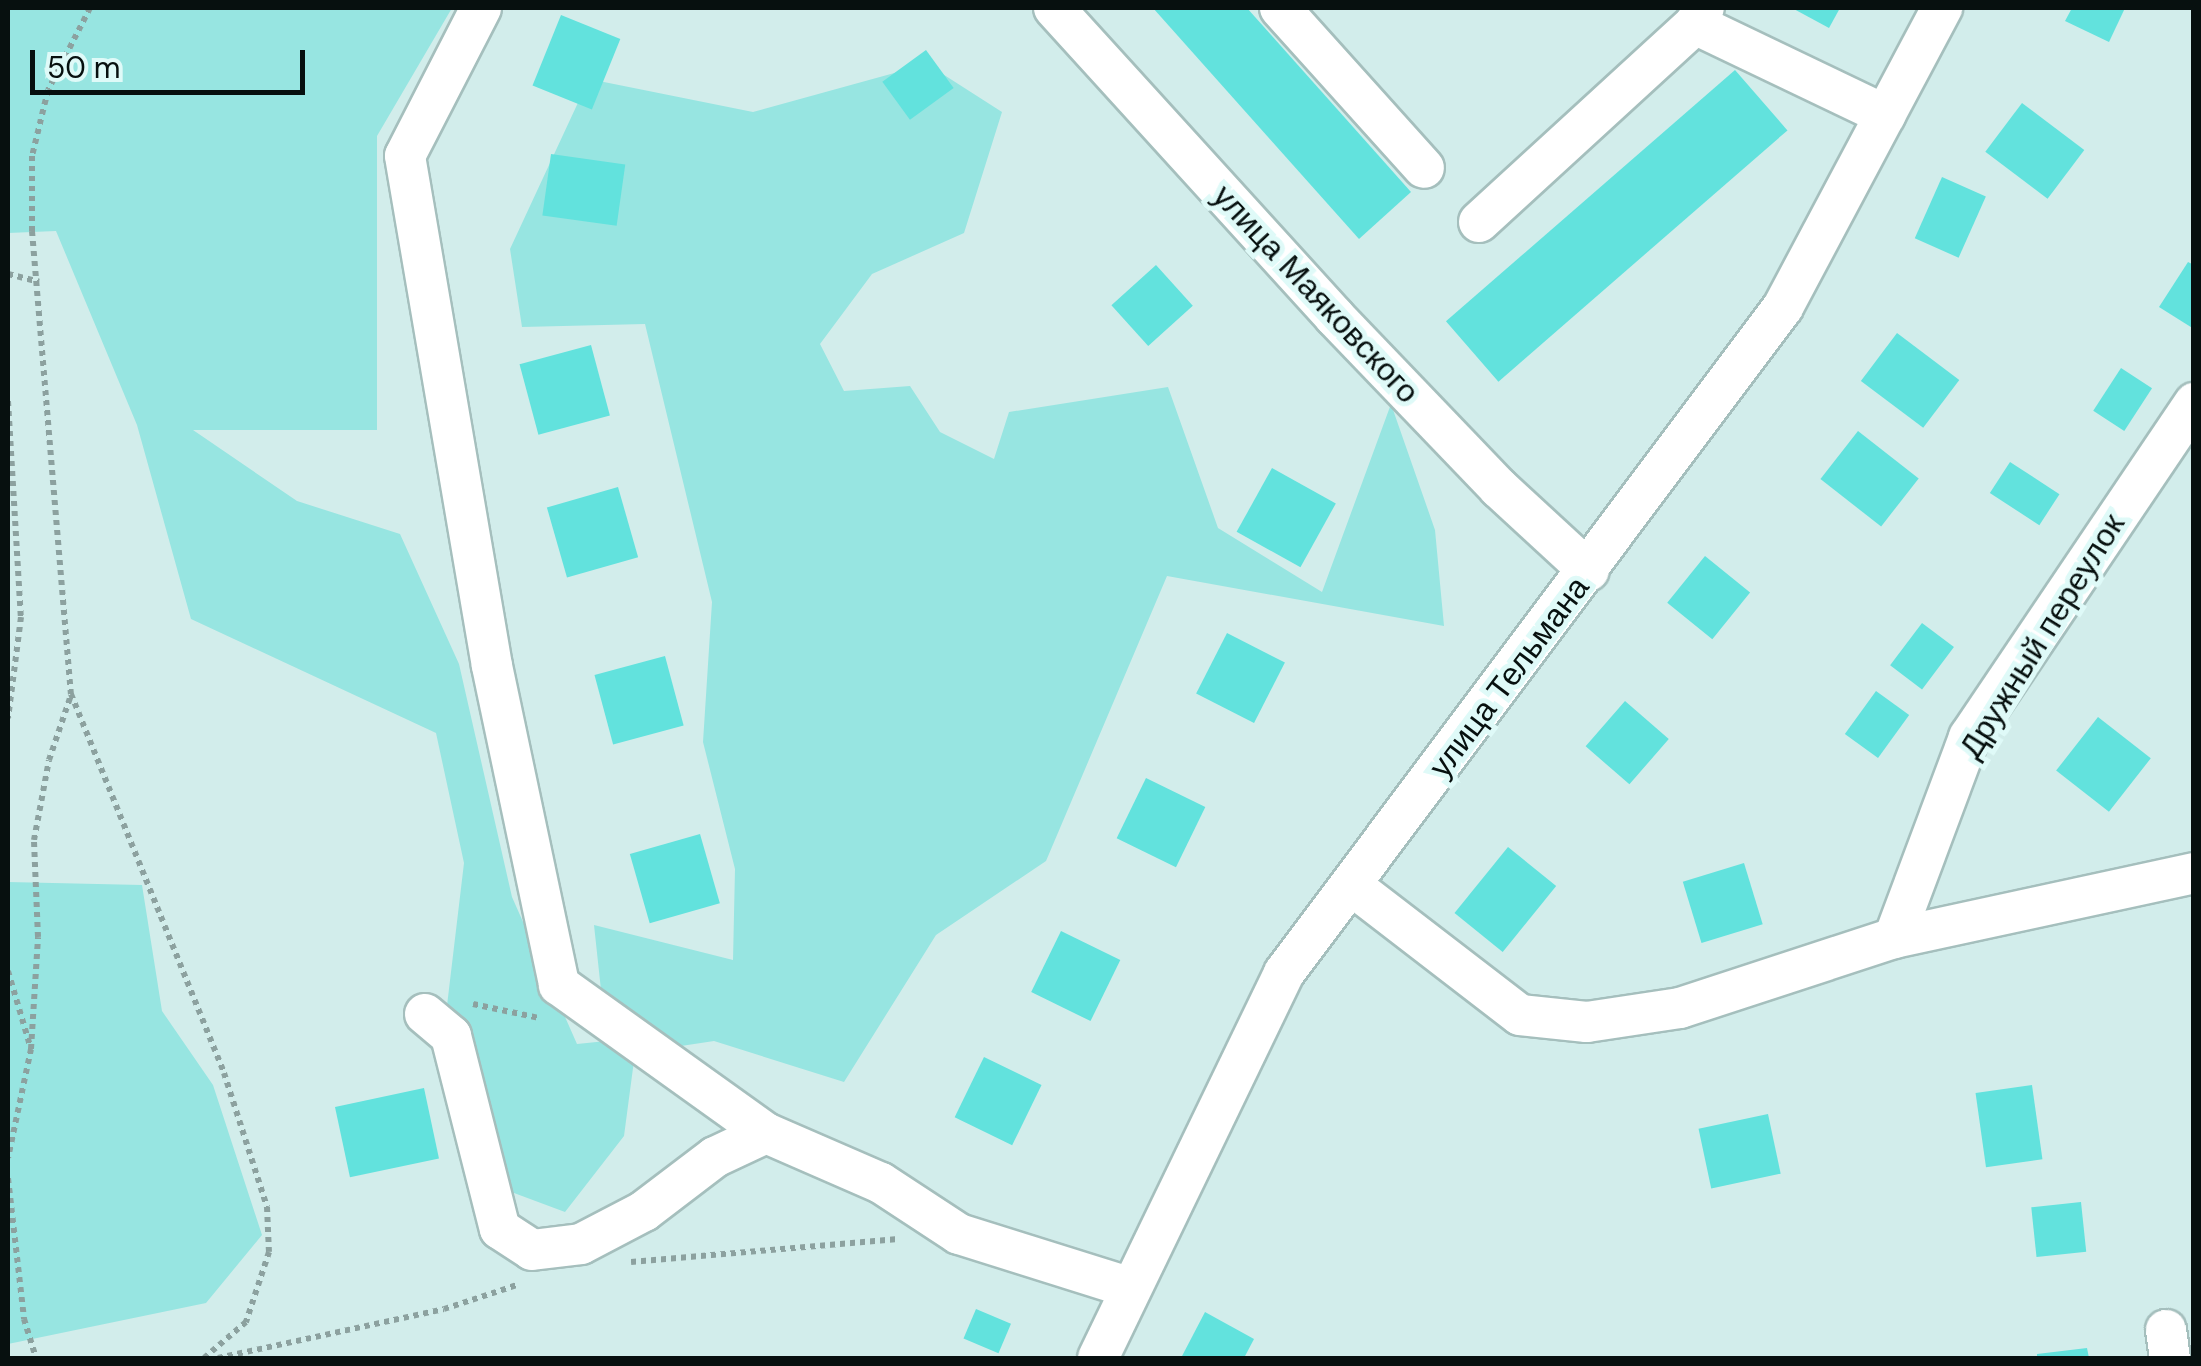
<!DOCTYPE html>
<html>
<head>
<meta charset="utf-8">
<style>
	body { margin:0 }
	#map { position:relative; width:2201px; height:1366px; overflow:hidden; background:#d2edeb; font-family:"DM Sans",sans-serif }
	div>[style] { position:absolute }
	.green>* { inset:0; background:#97e5e1 }
	.building>* { inset:0; background:#62e2dd; transform-origin:0 0 }
	.path>* { height:6px; margin-top:-3px; transform-origin:0; background:repeating-linear-gradient(90deg,#8ca19f 0 5px,transparent 0 10px) }
	.roads { filter:drop-shadow(2px 0 #a5bfbd) drop-shadow(-2px 0 #a5bfbd) drop-shadow(0 2px #a5bfbd) drop-shadow(0 -2px #a5bfbd) }
	.minor>* { height:40px; margin:-20px; padding:0 20px; transform-origin:20px; border-radius:20px; background:#fff }
	span { translate:-50% -50%; white-space:nowrap; text-align:center; line-height:1.15; -webkit-text-stroke:10px #dffaf8; paint-order:stroke }
	.street-label { font-size:32px; color:#07100f }
	.frame { position:absolute; inset:0; border:10px solid #07100f; pointer-events:none }
	.scale { position:absolute; left:30px; top:50px; width:275px; height:45px; box-sizing:border-box; border:5px solid #07100f; border-top:0; padding-left:12px; font-size:30px; line-height:35px; white-space:nowrap; color:#07100f; -webkit-text-stroke:8px #dffaf8; paint-order:stroke }
</style>
</head>
<body>
<div id="map">
	<div class="green">
		<div style="clip-path:polygon(8px 8px,452px 8px,377px 136px,377px 430px,193px 430px,297px 501px,400px 534px,459px 664px,512px 897px,577px 1044px,636px 1038px,601px 990px,594px 925px,733px 960px,735px 869px,703px 742px,712px 602px,645px 324px,522px 327px,510px 249px,589px 79px,753px 112px,927px 64px,1002px 112px,964px 233px,872px 274px,820px 344px,844px 391px,910px 386px,940px 432px,994px 459px,1009px 412px,1168px 387px,1218px 528px,1322px 592px,1391px 404px,1435px 530px,1444px 626px,1167px 576px,1046px 861px,936px 935px,844px 1082px,714px 1041px,635px 1053px,624px 1136px,565px 1212px,477px 1179px,441px 1056px,464px 863px,436px 733px,191px 619px,137px 425px,56px 231px,8px 233px)"></div>
		<div style="clip-path:polygon(8px 882px,142px 885px,162px 1011px,213px 1085px,262px 1235px,206px 1303px,8px 1344px)"></div>
	</div>
	<div class="building">
		<div style="clip-path:polygon(1153px 8px,1247px 8px,1411px 192px,1359px 239px)"></div>
		<div style="clip-path:polygon(1792px 8px,1840px 8px,1829px 28px)"></div>
		<div style="clip-path:polygon(2072px 8px,2125px 8px,2109px 42px,2065px 21px)"></div>
		<div style="left:561px;top:15px;width:64px;height:76px;rotate:22deg"></div>
		<div style="left:926px;top:50px;width:47px;height:54px;rotate:54deg"></div>
		<div style="left:1735px;top:70px;width:80px;height:383px;rotate:49deg"></div>
		<div style="left:2022px;top:103px;width:78px;height:61px;rotate:37deg"></div>
		<div style="left:551px;top:154px;width:75px;height:62px;rotate:8deg"></div>
		<div style="left:1942px;top:177px;width:48px;height:67px;rotate:24deg"></div>
		<div style="clip-path:polygon(2188px 262px,2194px 265px,2194px 329px,2159px 307px)"></div>
		<div style="left:1156px;top:265px;width:55px;height:60px;rotate:48deg"></div>
		<div style="left:1897px;top:333px;width:78px;height:60px;rotate:37deg"></div>
		<div style="left:591px;top:345px;width:73px;height:74px;rotate:75deg"></div>
		<div style="left:2121px;top:368px;width:37px;height:51px;rotate:33deg"></div>
		<div style="left:1858px;top:431px;width:77px;height:61px;rotate:38deg"></div>
		<div style="left:2010px;top:462px;width:59px;height:37px;rotate:33deg"></div>
		<div style="left:1272px;top:468px;width:73px;height:73px;rotate:29deg"></div>
		<div style="left:618px;top:487px;width:73px;height:74px;rotate:74deg"></div>
		<div style="left:1705px;top:556px;width:58px;height:60px;rotate:39deg"></div>
		<div style="left:1922px;top:623px;width:40px;height:53px;rotate:37deg"></div>
		<div style="left:1227px;top:633px;width:65px;height:68px;rotate:27deg"></div>
		<div style="left:665px;top:656px;width:72px;height:73px;rotate:75deg"></div>
		<div style="left:1876px;top:691px;width:41px;height:53px;rotate:36deg"></div>
		<div style="left:1625px;top:701px;width:58px;height:60px;rotate:41deg"></div>
		<div style="left:2098px;top:717px;width:67px;height:68px;rotate:38deg"></div>
		<div style="left:1146px;top:778px;width:66px;height:67px;rotate:26deg"></div>
		<div style="left:700px;top:834px;width:72px;height:73px;rotate:74deg"></div>
		<div style="left:1508px;top:847px;width:62px;height:85px;rotate:39deg"></div>
		<div style="left:1744px;top:863px;width:64px;height:64px;rotate:73deg"></div>
		<div style="left:1061px;top:931px;width:66px;height:68px;rotate:26deg"></div>
		<div style="left:984px;top:1057px;width:64px;height:67px;rotate:26deg"></div>
		<div style="left:2032px;top:1085px;width:75px;height:57px;rotate:82deg"></div>
		<div style="left:424px;top:1088px;width:72px;height:91px;rotate:78deg"></div>
		<div style="left:1768px;top:1114px;width:61px;height:71px;rotate:78deg"></div>
		<div style="left:2081px;top:1202px;width:50px;height:50px;rotate:84deg"></div>
		<div style="left:976px;top:1309px;width:38px;height:32px;rotate:23deg"></div>
		<div style="clip-path:polygon(1205px 1312px,1254px 1339px,1244px 1358px,1181px 1358px)"></div>
		<div style="clip-path:polygon(2087px 1348px,2089px 1358px,2037px 1358px,2037px 1354px)"></div>
	</div>
	<div class="path">
		<div style="left:90px;top:8px;width:92px;rotate:117.1deg"></div>
		<div style="left:48px;top:90px;width:68px;rotate:103.6deg"></div>
		<div style="left:32px;top:156px;width:75px;rotate:90deg"></div>
		<div style="left:32px;top:231px;width:465px;rotate:85.2deg"></div>
		<div style="left:71px;top:694px;width:409px;rotate:68deg"></div>
		<div style="left:224px;top:1073px;width:141px;rotate:72.2deg"></div>
		<div style="left:267px;top:1207px;width:45px;rotate:87.5deg"></div>
		<div style="left:269px;top:1252px;width:74px;rotate:108.2deg"></div>
		<div style="left:246px;top:1322px;width:55px;rotate:139.4deg"></div>
		<div style="left:8px;top:274px;width:32px;rotate:14deg"></div>
		<div style="left:8px;top:401px;width:216px;rotate:86.6deg"></div>
		<div style="left:21px;top:617px;width:102px;rotate:97.3deg"></div>
		<div style="left:8px;top:971px;width:81px;rotate:73.6deg"></div>
		<div style="left:31px;top:1049px;width:111px;rotate:101.9deg"></div>
		<div style="left:473px;top:1004px;width:67px;rotate:12deg"></div>
		<div style="left:31px;top:1049px;width:112px;rotate:-86.4deg"></div>
		<div style="left:38px;top:937px;width:97px;rotate:-92.4deg"></div>
		<div style="left:34px;top:840px;width:81px;rotate:-79.4deg"></div>
		<div style="left:49px;top:760px;width:69px;rotate:-71.3deg"></div>
		<div style="left:8px;top:1178px;width:142px;rotate:83.5deg"></div>
		<div style="left:24px;top:1319px;width:41px;rotate:72.9deg"></div>
		<div style="left:631px;top:1262px;width:268px;rotate:-4.9deg"></div>
		<div style="left:218px;top:1358px;width:231px;rotate:-12.2deg"></div>
		<div style="left:444px;top:1309px;width:77px;rotate:-18.2deg"></div>
	</div>
	<div class="roads">
		<div class="minor">
			<div style="left:481px;top:8px;width:166px;rotate:117.2deg"></div>
			<div style="left:405px;top:156px;width:517px;rotate:80.32deg"></div>
			<div style="left:492px;top:666px;width:326px;rotate:78.1deg"></div>
			<div style="left:559px;top:985px;width:254px;rotate:35.6deg"></div>
			<div style="left:766px;top:1133px;width:125px;rotate:23.5deg"></div>
			<div style="left:881px;top:1183px;width:93px;rotate:33.2deg"></div>
			<div style="left:959px;top:1234px;width:180px;rotate:17.4deg"></div>
			<div style="left:1054px;top:8px;width:418px;rotate:47.7deg"></div>
			<div style="left:1335px;top:317px;width:237px;rotate:46.2deg"></div>
			<div style="left:1499px;top:488px;width:122px;rotate:42.7deg"></div>
			<div style="left:1280px;top:8px;width:215px;rotate:48deg"></div>
			<div style="left:1695px;top:24px;width:211px;rotate:25.6deg"></div>
			<div style="left:1479px;top:222px;width:293px;rotate:-42.5deg"></div>
			<div style="left:1695px;top:24px;width:18px;rotate:-61deg"></div>
			<div style="left:1351px;top:885px;width:213px;rotate:37.6deg"></div>
			<div style="left:1520px;top:1015px;width:67px;rotate:6deg"></div>
			<div style="left:1587px;top:1022px;width:94px;rotate:-8.6deg"></div>
			<div style="left:1680px;top:1008px;width:225px;rotate:-18.1deg"></div>
			<div style="left:1894px;top:938px;width:307px;rotate:-12.2deg"></div>
			<div style="left:1894px;top:938px;width:215px;rotate:-69.5deg"></div>
			<div style="left:1969px;top:737px;width:403px;rotate:-56deg"></div>
			<div style="left:425px;top:1014px;width:34px;rotate:40deg"></div>
			<div style="left:451px;top:1036px;width:199px;rotate:75.8deg"></div>
			<div style="left:500px;top:1229px;width:38px;rotate:33deg"></div>
			<div style="left:532px;top:1250px;width:49px;rotate:-7deg"></div>
			<div style="left:581px;top:1244px;width:71px;rotate:-27.6deg"></div>
			<div style="left:644px;top:1211px;width:89px;rotate:-37.3deg"></div>
			<div style="left:715px;top:1157px;width:56px;rotate:-25.2deg"></div>
			<div style="left:2166px;top:1330px;width:28px;rotate:82deg"></div>
			<div style="left:1098px;top:1358px;width:428px;rotate:-64.2deg"></div>
			<div style="left:1284px;top:973px;width:832px;rotate:-53.16deg"></div>
			<div style="left:1783px;top:307px;width:339px;rotate:-62deg"></div>
		</div>
	</div>
	<div class="street-label">
		<span style="left:1316px;top:294px;rotate:47deg">улица Маяковского</span>
		<span style="left:2042px;top:636px;rotate:-58deg">Дружный переулок</span>
		<span style="left:1509px;top:677px;rotate:-53deg">улица Тельмана</span>
	</div>
	<div class="frame"></div>
	<div class="scale">50 m</div>
</div>
</body>
</html>
